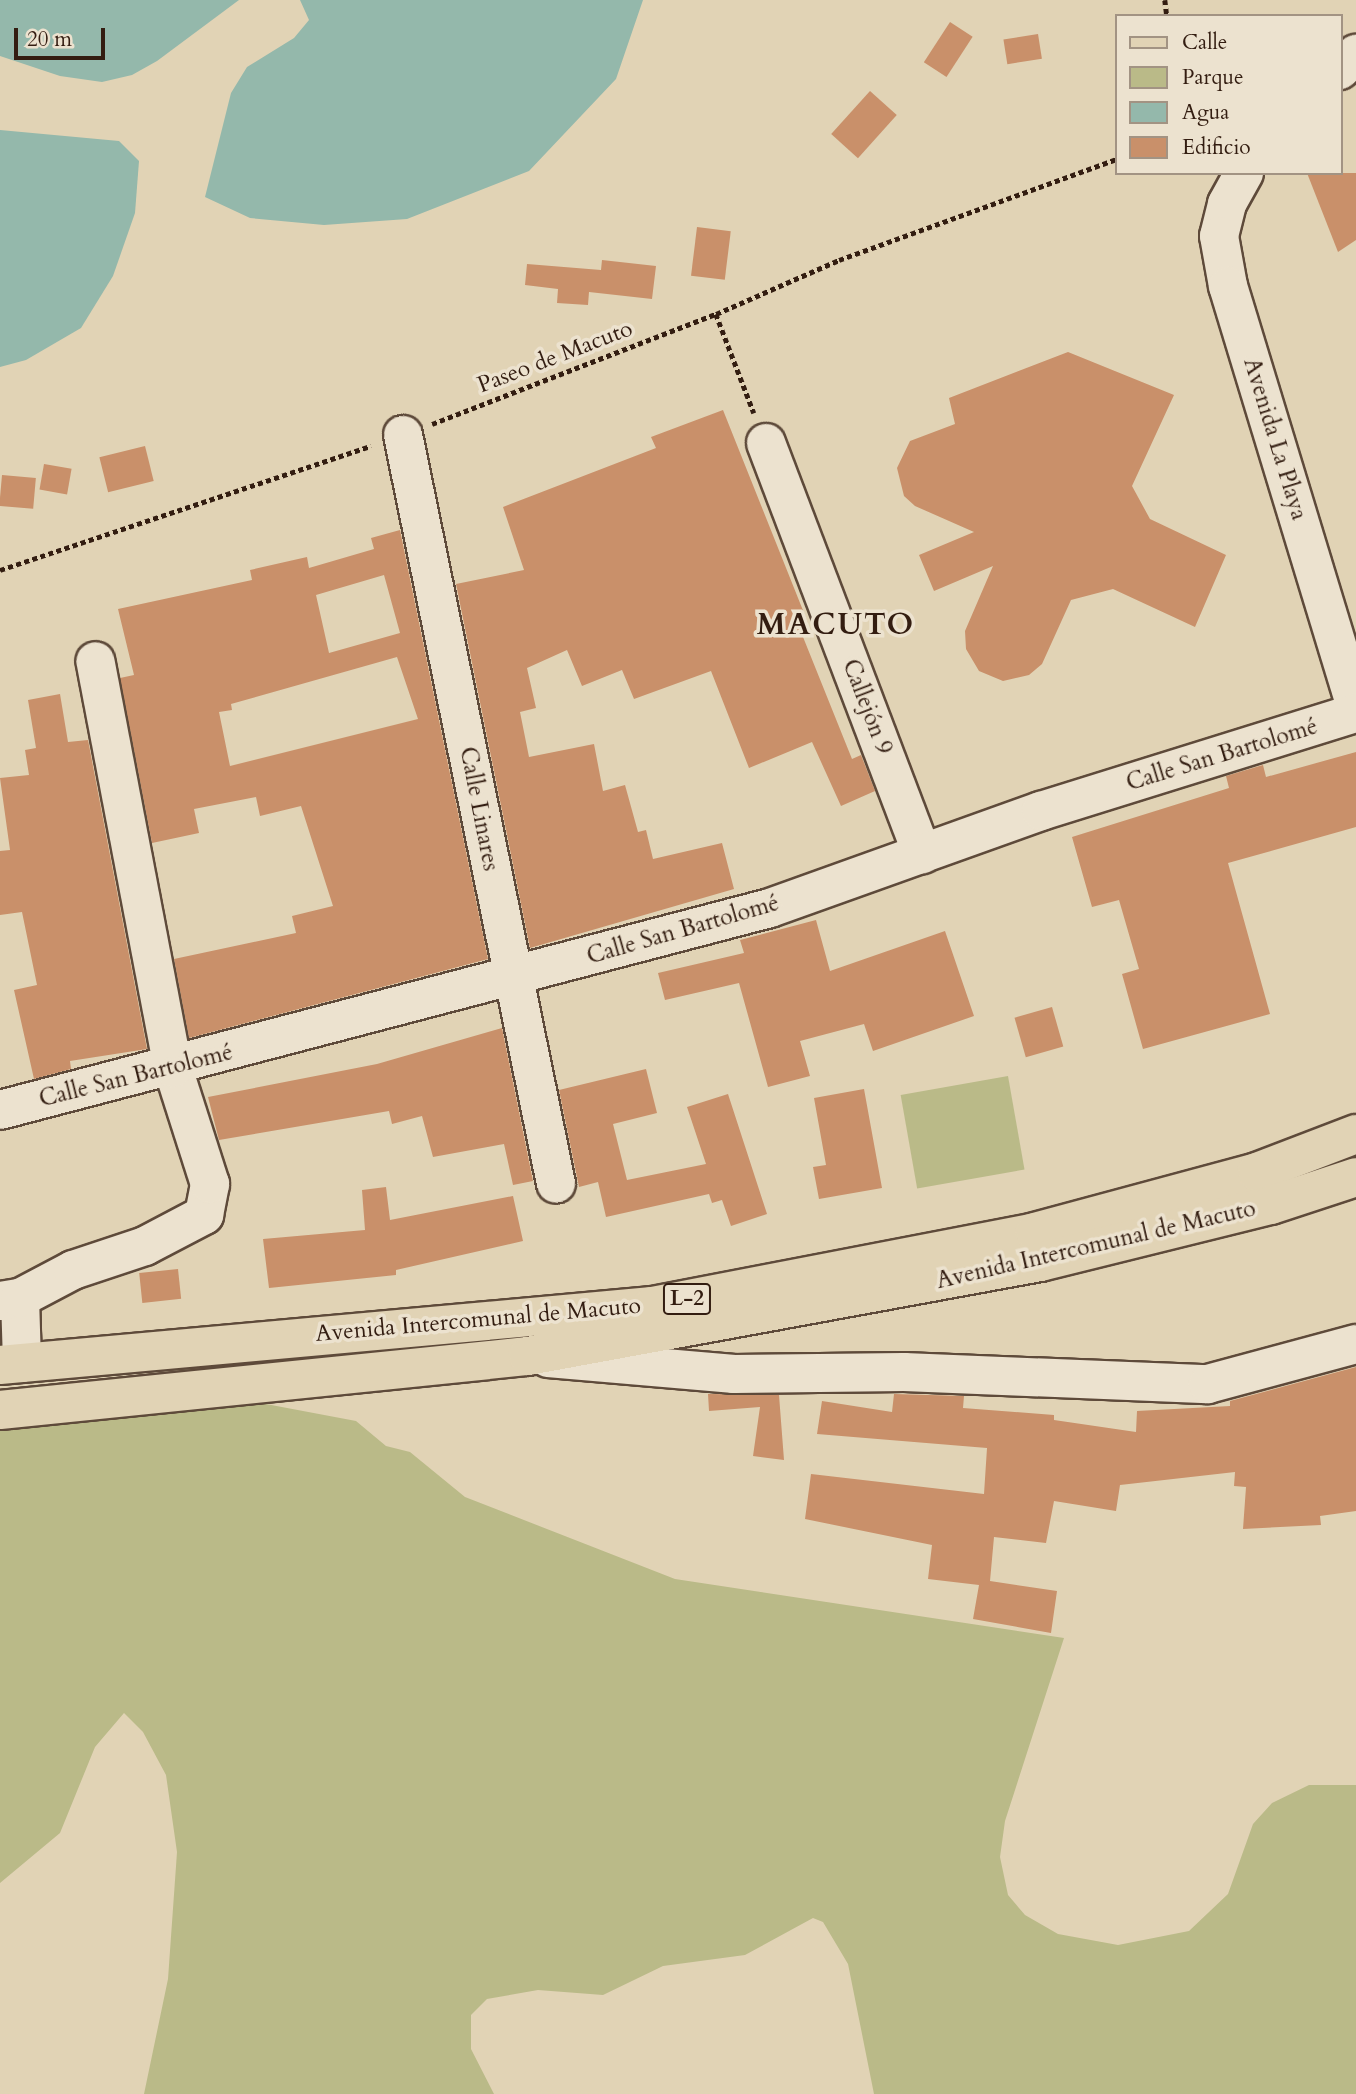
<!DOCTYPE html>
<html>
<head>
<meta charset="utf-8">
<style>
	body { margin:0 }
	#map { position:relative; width:1356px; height:2094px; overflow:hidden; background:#e1d3b5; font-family:Cardo,serif }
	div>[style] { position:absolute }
	.green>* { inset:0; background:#baba88; transform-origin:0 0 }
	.water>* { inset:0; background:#94b8ab }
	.building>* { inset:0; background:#c9906a; transform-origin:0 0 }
	.path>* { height:4.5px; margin-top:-2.25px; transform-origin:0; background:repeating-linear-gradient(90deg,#331d11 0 5px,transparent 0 8.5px) }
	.roads { filter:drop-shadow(2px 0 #5e4a3a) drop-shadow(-2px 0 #5e4a3a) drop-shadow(0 2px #5e4a3a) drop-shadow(0 -2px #5e4a3a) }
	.minor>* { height:38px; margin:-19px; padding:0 19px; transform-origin:19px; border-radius:19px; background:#ece2cf }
	.major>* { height:38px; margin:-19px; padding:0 19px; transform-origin:19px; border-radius:19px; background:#e1d3b5 }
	span { translate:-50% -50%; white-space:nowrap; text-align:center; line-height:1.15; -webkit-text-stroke:7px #ece2cf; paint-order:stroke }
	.shield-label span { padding:2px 5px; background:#ece2cf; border:2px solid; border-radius:5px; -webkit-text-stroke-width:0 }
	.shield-label { font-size:21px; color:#331d11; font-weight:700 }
	.street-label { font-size:23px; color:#331d11 }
	.district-label { font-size:30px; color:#331d11; font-weight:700; letter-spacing:2px }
	.legend { position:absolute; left:1115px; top:14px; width:228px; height:161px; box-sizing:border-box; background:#ece2cf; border:2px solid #a29383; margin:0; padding:9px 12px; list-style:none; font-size:21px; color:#331d11 }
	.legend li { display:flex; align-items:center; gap:14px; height:35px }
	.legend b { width:35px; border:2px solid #a29383 }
	.scale { position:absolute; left:14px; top:28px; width:91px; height:32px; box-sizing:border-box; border:4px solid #331d11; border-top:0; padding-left:9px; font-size:21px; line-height:24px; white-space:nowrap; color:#331d11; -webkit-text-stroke:5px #ece2cf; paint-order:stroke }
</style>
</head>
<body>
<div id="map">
	<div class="green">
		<div style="left:1008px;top:1076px;width:95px;height:109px;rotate:80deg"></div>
		<div style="clip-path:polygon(245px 1400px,356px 1421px,386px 1446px,410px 1452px,465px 1497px,675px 1579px,1064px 1638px,1005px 1821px,1000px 1857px,1008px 1895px,1025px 1915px,1058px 1934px,1118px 1945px,1189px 1931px,1228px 1894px,1253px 1824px,1272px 1803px,1309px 1785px,1356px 1785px,1356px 2094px,874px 2094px,848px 1964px,823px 1922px,813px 1918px,745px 1955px,663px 1966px,603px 1995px,538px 1990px,487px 1999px,471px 2015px,471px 2049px,494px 2094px,144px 2094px,168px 1979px,177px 1852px,166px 1775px,143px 1732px,124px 1713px,95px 1747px,60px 1833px,0 1883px,0 1421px)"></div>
	</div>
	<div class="water">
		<div style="clip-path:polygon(0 0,239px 0,157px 61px,132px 75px,102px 82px,60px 76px,0 56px)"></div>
		<div style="clip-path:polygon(300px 0,643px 0,616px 79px,529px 171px,407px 219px,324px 225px,250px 218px,205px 197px,231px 93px,247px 67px,294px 38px,309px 20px)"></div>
		<div style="clip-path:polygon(0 130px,119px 141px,139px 161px,135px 213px,113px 276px,81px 328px,26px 360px,0 367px)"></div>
	</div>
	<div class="building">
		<div style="left:950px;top:22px;width:27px;height:48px;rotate:33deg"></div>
		<div style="left:1038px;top:34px;width:25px;height:35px;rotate:81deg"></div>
		<div style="left:870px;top:91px;width:36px;height:58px;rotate:42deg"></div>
		<div style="clip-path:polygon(1307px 173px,1356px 173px,1356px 240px,1338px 252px)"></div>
		<div style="left:697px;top:227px;width:34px;height:49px;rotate:7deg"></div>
		<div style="clip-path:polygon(602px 260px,656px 266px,652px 299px,589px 292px,588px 305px,557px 303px,558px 289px,525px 285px,527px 264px,601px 270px)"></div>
		<div style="clip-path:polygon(1068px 352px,1174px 395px,1132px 486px,1150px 519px,1226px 555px,1195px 627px,1113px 589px,1071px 600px,1042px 664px,1029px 675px,1003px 681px,979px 671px,966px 649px,965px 631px,993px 566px,934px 591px,919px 555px,974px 532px,915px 506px,904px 496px,897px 468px,910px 441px,955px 424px,949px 398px)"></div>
		<div style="clip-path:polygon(723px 410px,808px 623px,799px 627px,852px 759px,861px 755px,875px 791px,841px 806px,812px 742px,749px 768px,711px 671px,634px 699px,622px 670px,582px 686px,567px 650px,527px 668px,536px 708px,520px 712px,529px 757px,594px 744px,603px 791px,625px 785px,638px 832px,646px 830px,653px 859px,722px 843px,734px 889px,530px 948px,456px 584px,524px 570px,503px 507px,656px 448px,651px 437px)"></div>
		<div style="left:145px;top:446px;width:36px;height:47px;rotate:76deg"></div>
		<div style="left:44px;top:464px;width:28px;height:26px;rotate:10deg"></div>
		<div style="left:2px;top:475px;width:34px;height:31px;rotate:5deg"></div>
		<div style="clip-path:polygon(evenodd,400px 530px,488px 959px,189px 1038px,174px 959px,296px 933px,292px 916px,333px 906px,301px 806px,260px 816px,256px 797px,194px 809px,199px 833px,152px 843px,120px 678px,134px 675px,118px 609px,252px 580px,250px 570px,307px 557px,309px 568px,374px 549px,371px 538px,400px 530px,384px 575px,400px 633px,329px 653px,316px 595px,384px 575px,400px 530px,397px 657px,418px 719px,230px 766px,219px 712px,232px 710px,231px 704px,397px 657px)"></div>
		<div style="clip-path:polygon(60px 694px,68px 742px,88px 740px,147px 1049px,70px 1061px,71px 1069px,34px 1079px,14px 990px,37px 985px,22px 912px,0 915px,0 851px,10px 850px,0 778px,29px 775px,25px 750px,36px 748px,28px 700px)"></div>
		<div style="clip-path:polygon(1356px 752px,1356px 827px,1228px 863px,1270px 1014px,1143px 1049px,1122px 974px,1139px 969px,1119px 900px,1092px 907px,1072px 837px,1229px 788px,1226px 776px,1263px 765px,1266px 777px)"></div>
		<div style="clip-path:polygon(816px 920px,830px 971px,945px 931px,974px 1016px,873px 1051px,864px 1024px,800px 1041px,810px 1076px,768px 1087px,739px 983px,665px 1000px,658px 973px,744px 953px,740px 940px)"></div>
		<div style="left:1052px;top:1007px;width:41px;height:39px;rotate:74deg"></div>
		<div style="clip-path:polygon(502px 1028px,533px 1181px,513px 1185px,504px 1144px,433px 1157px,422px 1116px,392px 1124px,389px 1111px,219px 1140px,208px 1097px,377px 1064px)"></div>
		<div style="clip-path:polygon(646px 1069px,657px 1113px,613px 1124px,627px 1180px,706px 1164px,687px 1107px,728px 1094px,767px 1214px,731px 1226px,722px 1200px,712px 1203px,709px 1194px,606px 1217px,598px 1182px,579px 1187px,559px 1090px)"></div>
		<div style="clip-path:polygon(864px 1089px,882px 1188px,819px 1199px,813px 1167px,826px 1165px,814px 1098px)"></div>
		<div style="clip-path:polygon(386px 1187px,390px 1220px,513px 1196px,523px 1241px,396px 1270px,396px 1275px,269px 1288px,263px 1239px,365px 1230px,362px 1190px)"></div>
		<div style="left:178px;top:1269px;width:30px;height:39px;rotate:84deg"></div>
		<div style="clip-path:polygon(1356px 1367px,1356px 1511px,1320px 1516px,1321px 1525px,1243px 1529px,1246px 1487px,1234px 1486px,1235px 1472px,1120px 1485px,1116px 1511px,1054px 1501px,1046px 1543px,994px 1537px,990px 1581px,1057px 1591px,1051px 1633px,973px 1619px,979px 1585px,928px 1579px,932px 1545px,805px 1519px,811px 1474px,984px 1494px,987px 1448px,817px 1434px,822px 1401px,892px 1412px,894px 1394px,964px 1396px,963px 1408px,1054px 1415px,1054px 1420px,1136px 1432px,1137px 1411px,1230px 1406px,1230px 1401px)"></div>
		<div style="clip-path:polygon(708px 1394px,779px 1395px,784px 1460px,753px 1456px,760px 1407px,709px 1411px)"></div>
	</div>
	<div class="path">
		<div style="left:1165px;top:0;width:16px;rotate:83deg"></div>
		<div style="left:716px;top:314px;width:106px;rotate:69deg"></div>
		<div style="left:432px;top:424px;width:305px;rotate:-21.2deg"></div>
		<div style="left:716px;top:314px;width:134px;rotate:-23.7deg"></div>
		<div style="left:839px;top:260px;width:295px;rotate:-20deg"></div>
		<div style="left:0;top:570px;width:391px;rotate:-18.5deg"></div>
	</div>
	<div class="roads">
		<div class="minor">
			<div style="left:1340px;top:70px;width:23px;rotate:-45deg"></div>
			<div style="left:1244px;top:173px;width:35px;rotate:119deg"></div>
			<div style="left:1227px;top:204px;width:33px;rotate:104deg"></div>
			<div style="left:1219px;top:236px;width:51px;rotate:79.8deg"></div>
			<div style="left:1228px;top:286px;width:439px;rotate:73.1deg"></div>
			<div style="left:403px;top:435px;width:764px;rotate:78.45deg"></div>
			<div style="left:766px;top:443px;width:440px;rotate:69.2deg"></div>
			<div style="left:0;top:1110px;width:796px;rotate:-14.7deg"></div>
			<div style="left:770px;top:908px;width:288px;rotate:-19.7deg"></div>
			<div style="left:1041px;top:811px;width:330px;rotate:-17.3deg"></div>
			<div style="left:20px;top:1298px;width:65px;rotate:88.2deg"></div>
			<div style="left:0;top:1301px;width:20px;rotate:-9deg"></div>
			<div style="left:20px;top:1298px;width:60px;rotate:-27.8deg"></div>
			<div style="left:73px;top:1270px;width:76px;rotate:-18.4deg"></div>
			<div style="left:145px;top:1246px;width:67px;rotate:-27.7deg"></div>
			<div style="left:204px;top:1215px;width:32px;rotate:-79deg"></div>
			<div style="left:210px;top:1184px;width:122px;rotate:-107.7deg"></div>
			<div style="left:173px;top:1068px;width:414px;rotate:-100.8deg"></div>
			<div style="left:548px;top:1358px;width:187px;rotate:4.9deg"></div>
			<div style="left:734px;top:1374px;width:170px;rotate:-0.7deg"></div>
			<div style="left:904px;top:1372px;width:304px;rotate:2.3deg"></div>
			<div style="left:1208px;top:1384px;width:153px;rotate:-15.1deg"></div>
		</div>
		<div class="major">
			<div style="left:0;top:1365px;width:655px;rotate:-5.17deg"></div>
			<div style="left:652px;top:1306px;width:390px;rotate:-10.9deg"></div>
			<div style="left:1035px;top:1232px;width:230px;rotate:-15.1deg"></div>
			<div style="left:1257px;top:1172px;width:106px;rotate:-21deg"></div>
			<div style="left:0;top:1410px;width:531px;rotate:-5.84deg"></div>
			<div style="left:528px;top:1356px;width:521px;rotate:-10.4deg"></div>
			<div style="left:1040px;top:1262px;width:238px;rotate:-13.9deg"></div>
			<div style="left:1271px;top:1205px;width:89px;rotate:-18.2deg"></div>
		</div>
	</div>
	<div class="shield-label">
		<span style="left:687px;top:1299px">L-2</span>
	</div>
	<div class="street-label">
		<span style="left:555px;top:357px;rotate:-21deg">Paseo de Macuto</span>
		<span style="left:1275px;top:439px;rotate:73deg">Avenida La Playa</span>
		<span style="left:867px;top:707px;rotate:69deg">Callejón 9</span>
		<span style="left:1222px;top:755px;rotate:-17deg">Calle San Bartolomé</span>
		<span style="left:479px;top:809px;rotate:79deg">Calle Linares</span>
		<span style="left:683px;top:930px;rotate:-16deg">Calle San Bartolomé</span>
		<span style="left:136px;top:1076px;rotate:-14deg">Calle San Bartolomé</span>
		<span style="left:1096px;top:1245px;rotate:-13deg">Avenida Intercomunal de Macuto</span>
		<span style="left:478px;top:1320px;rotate:-5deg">Avenida Intercomunal de Macuto</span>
	</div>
	<div class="district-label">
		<span style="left:836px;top:625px">MACUTO</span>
	</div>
	<ul class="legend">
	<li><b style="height:9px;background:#e1d3b5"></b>Calle</li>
	<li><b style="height:19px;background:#baba88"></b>Parque</li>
	<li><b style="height:19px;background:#94b8ab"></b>Agua</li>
	<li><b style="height:19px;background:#c9906a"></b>Edificio</li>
	</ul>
	<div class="scale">20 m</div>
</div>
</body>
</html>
